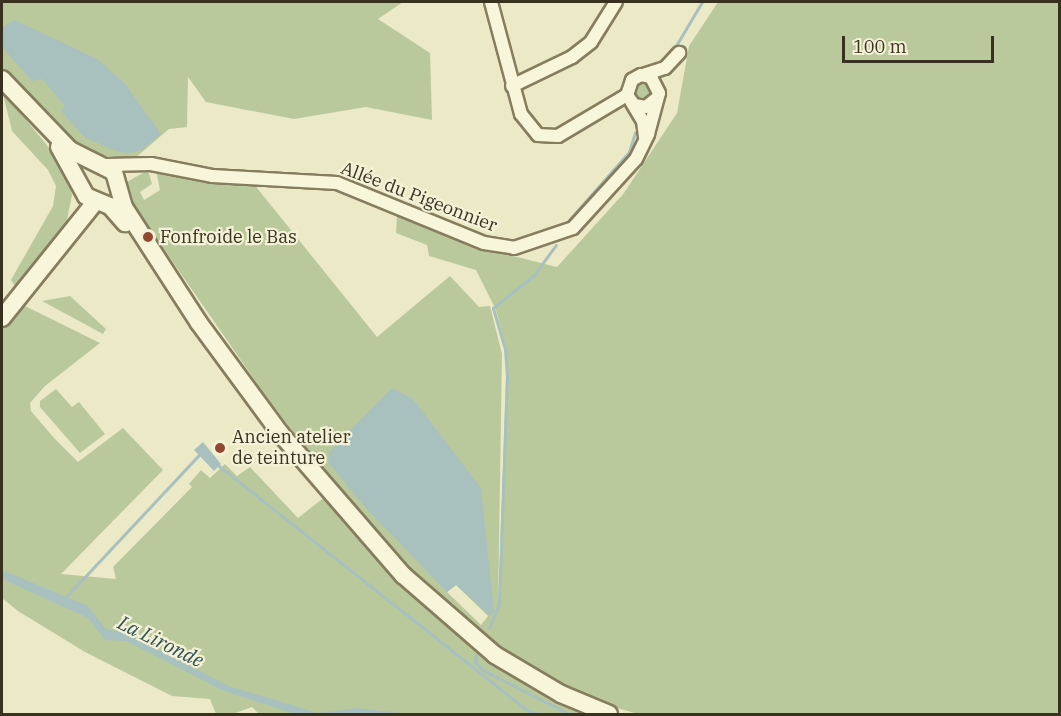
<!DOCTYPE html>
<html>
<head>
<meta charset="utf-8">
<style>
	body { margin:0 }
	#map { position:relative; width:1061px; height:716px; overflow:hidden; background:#ece9c7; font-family:"IBM Plex Serif",serif }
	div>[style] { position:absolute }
	.green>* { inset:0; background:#bac99c }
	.round { border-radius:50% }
	.water>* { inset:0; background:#a8c0be }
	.stream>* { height:3px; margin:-1.5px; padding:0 1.5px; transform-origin:1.5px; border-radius:1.5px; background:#a8c0be }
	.roads { filter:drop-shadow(2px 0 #867d5e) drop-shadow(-2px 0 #867d5e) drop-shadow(0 2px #867d5e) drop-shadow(0 -2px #867d5e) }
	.street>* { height:12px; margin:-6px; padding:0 6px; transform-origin:6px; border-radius:6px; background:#f7f5da }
	.secondary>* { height:16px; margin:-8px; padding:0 8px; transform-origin:8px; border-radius:8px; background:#f7f5da }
	.dots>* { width:16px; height:16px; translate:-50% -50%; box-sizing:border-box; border:3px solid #f4f2d6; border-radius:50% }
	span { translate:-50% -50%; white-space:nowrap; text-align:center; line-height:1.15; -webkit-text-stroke:4.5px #f4f2d6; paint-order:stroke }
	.street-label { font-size:18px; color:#383120 }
	.poi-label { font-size:18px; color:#383120 }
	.left { translate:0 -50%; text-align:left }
	.water-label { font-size:20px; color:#315056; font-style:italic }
	.frame { position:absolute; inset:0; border:3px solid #383120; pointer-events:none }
	.scale { position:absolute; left:842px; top:36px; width:152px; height:27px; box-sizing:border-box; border:3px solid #383120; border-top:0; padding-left:8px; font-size:18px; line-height:21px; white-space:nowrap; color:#383120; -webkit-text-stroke:4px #f4f2d6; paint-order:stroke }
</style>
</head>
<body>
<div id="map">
	<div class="green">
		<div style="clip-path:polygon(2px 2px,403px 2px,378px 19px,430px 53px,432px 120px,366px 107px,294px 119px,206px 102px,188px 77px,187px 127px,169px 129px,134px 159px,96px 155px,78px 148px,2px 69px)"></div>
		<div style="clip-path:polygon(evenodd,718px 2px,1059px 2px,1059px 714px,638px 714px,586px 699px,506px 654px,429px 589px,395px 555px,321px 469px,258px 385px,127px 196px,127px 182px,148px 170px,152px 184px,140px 192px,144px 200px,160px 190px,156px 170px,206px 181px,253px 183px,377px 337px,450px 276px,479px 307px,490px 306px,502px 354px,498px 610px,507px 351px,496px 310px,476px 270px,429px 256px,427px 245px,396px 233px,397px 216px,485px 249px,557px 267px,624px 193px,677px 113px,689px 46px,718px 2px,456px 585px,488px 616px,481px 625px,447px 592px,456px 585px)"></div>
		<div class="round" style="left:633px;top:81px;width:20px;height:20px"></div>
		<div style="clip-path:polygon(2px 90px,67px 170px,72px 195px,67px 220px,17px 289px,11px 280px,53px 206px,56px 186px,48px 170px,12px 131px)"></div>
		<div style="clip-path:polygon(70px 296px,106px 329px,103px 334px,42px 301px)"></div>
		<div style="clip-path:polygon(17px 302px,100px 343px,45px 386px,30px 403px,31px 411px,54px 438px,78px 462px,123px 428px,163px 470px,61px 574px,116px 579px,113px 567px,192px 487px,189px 484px,201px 470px,210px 478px,225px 464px,237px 476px,250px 467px,298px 518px,326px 496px,427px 610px,486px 656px,596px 714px,259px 714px,252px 707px,233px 714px,216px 714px,210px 699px,172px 696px,85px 652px,18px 611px,2px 598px,2px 322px)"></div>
		<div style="clip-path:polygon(56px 389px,72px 407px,79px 402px,105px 434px,80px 453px,40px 407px,40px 401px)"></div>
	</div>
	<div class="water">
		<div style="clip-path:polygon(15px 20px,99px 60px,126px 85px,161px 134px,142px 150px,128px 153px,113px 150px,84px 137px,61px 111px,65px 106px,42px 79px,32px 81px,2px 47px,2px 27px)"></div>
		<div style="clip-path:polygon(392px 388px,413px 399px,481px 488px,494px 612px,490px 616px,456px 585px,447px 592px,364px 506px,328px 462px,329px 452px)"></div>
		<div style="clip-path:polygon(203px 442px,221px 464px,214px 471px,194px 450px)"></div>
		<div style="clip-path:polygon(2px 570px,88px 606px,106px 629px,125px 633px,229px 686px,318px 713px,357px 708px,409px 714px,295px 714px,224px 691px,126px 641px,105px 640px,88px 618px,2px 579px)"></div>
	</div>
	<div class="stream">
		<div style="left:671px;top:54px;width:61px;rotate:-59.2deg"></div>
		<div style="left:569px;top:220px;width:91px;rotate:-48.6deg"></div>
		<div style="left:629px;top:152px;width:21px;rotate:-73deg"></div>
		<div style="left:219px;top:466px;width:394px;rotate:38.4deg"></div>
		<div style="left:528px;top:711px;width:12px;rotate:14deg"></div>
		<div style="left:65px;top:598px;width:196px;rotate:-46.9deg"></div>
		<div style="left:489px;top:628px;width:26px;rotate:-67deg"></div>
		<div style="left:499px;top:604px;width:227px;rotate:-88deg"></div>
		<div style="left:507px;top:377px;width:28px;rotate:-94deg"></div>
		<div style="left:505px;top:349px;width:43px;rotate:-106.3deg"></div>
		<div style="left:493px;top:308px;width:53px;rotate:-38.8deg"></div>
		<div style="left:534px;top:275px;width:37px;rotate:-54deg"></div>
		<div style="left:476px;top:655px;width:7px;rotate:98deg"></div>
		<div style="left:475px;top:662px;width:11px;rotate:45deg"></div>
		<div style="left:483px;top:670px;width:97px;rotate:27.1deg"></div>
	</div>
	<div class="roads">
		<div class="street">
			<div style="left:491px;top:2px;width:116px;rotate:75deg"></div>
			<div style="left:521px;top:114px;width:27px;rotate:51deg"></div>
			<div style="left:538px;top:135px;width:20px;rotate:3deg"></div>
			<div style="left:558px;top:136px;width:80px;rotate:-30.7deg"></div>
			<div style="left:643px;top:75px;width:23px;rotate:-18deg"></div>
			<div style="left:665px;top:68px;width:21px;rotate:-47deg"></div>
			<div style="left:512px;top:86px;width:67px;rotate:-25.8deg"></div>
			<div style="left:572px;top:57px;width:24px;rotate:-38deg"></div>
			<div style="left:591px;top:42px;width:47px;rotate:-58deg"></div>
			<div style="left:632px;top:103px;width:21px;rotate:59deg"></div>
			<div style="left:643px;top:121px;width:16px;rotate:83deg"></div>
			<div style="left:106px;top:165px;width:45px;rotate:-1.3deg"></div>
			<div style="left:151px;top:164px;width:62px;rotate:11.1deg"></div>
			<div style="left:212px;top:176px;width:125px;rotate:3.2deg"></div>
			<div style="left:337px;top:183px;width:159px;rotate:22.2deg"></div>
			<div style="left:484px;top:243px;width:30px;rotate:9deg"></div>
			<div style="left:514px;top:248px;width:62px;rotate:-18.7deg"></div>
			<div style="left:573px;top:228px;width:93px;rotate:-47.6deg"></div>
			<div style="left:636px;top:159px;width:28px;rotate:-64deg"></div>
			<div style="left:648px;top:134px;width:42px;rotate:-75deg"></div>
			<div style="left:659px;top:93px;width:18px;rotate:-117deg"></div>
			<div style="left:651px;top:77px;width:10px;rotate:-169deg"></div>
			<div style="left:641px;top:75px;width:10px;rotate:151deg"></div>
			<div style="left:632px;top:80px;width:16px;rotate:108deg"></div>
			<div style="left:627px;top:95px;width:12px;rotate:55deg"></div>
			<div style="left:634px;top:105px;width:12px;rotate:9deg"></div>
			<div style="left:646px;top:107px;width:14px;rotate:-39deg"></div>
		</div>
		<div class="secondary">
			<div style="left:2px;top:79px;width:98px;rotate:46.2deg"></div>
			<div style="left:70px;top:150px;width:49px;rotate:26.6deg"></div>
			<div style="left:114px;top:172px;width:36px;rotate:74deg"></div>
			<div style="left:124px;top:207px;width:138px;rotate:57.1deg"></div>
			<div style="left:199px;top:323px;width:137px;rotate:53.6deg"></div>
			<div style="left:280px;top:433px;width:188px;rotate:49.1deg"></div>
			<div style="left:403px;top:575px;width:122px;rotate:41deg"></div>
			<div style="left:495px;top:655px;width:77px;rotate:30.6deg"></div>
			<div style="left:561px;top:694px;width:52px;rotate:22.6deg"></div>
			<div style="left:59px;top:147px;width:56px;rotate:61.1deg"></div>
			<div style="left:86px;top:196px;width:26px;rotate:23deg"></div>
			<div style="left:110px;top:206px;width:23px;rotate:49deg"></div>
			<div style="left:2px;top:318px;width:150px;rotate:-51.2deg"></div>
		</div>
	</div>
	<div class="dots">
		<div style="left:148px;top:237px;background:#924731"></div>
		<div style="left:220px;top:448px;background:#924731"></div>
	</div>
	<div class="street-label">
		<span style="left:419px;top:197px;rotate:21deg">Allée du Pigeonnier</span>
	</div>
	<div class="poi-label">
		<span class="left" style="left:160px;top:237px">Fonfroide le Bas</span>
		<span class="left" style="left:232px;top:448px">Ancien atelier<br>de teinture</span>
	</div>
	<div class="water-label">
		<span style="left:161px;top:641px;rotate:26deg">La Lironde</span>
	</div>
	<div class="frame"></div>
	<div class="scale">100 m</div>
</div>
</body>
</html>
